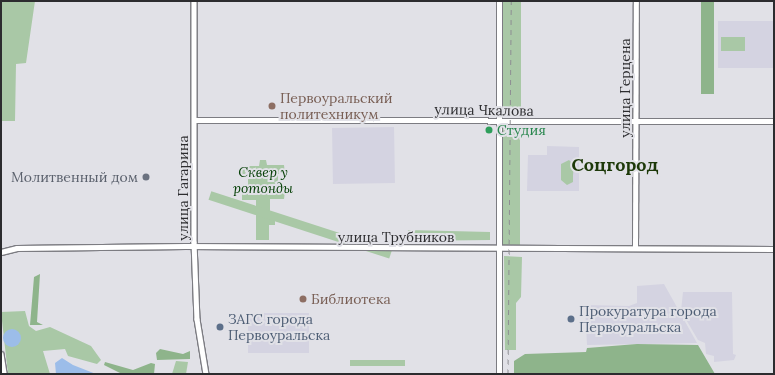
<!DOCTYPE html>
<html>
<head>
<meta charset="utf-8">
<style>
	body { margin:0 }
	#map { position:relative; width:775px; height:375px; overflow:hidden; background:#e1e1e7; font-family:Lora,serif }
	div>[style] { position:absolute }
	.built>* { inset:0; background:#d4d3e1; transform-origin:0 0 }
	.green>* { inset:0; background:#a9c8a6; transform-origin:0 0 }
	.forest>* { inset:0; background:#8eb48b; transform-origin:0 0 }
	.water>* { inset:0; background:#9cbde9 }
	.round { border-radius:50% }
	.roads { filter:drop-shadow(1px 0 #7c7c82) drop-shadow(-1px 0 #7c7c82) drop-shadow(0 1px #7c7c82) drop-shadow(0 -1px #7c7c82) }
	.secondary>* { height:4.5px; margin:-2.25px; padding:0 2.25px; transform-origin:2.25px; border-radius:2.25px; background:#fff }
	.rail>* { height:1px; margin-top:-0.5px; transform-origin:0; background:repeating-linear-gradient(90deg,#8d8d92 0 5px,transparent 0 10px) }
	.dots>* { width:11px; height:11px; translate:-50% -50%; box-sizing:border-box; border:2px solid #e1e1e7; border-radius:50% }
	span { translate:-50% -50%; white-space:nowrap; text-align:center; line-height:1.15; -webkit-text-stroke:4px #e1e1e7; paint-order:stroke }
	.street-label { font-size:14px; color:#2c2c2f }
	.education-label { font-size:14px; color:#785e54 }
	.left { translate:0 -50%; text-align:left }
	.leisure-label { font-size:14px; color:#27864d }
	.park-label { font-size:14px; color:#064007; font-style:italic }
	.worship-label { font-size:14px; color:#5b616d }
	.right { translate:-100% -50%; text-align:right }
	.service-label { font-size:14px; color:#4e5e75 }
	.district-label { font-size:18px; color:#1d3909; font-weight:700 }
	.frame { position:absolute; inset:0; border:2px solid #2c2c2f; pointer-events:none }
</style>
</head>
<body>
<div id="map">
	<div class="built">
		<div style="left:718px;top:21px;width:55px;height:47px"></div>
		<div style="left:394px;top:127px;width:56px;height:62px;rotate:89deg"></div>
		<div style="clip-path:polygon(547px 146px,579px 147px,579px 191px,527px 191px,528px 155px,547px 155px)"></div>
		<div style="clip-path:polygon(664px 284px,697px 343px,587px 345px,585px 305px,629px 306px,637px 303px,637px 286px)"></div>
		<div style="clip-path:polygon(683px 292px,732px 292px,733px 354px,736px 355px,734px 360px,714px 362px,714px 356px,706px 354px,705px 343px,698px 340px,681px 311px)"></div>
		<div style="left:248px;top:313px;width:61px;height:40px"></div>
	</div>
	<div class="green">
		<div style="clip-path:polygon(1px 1px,35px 1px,26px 63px,16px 64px,15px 121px,1px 121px)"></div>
		<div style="left:502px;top:1px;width:19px;height:115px"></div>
		<div style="left:721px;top:37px;width:24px;height:14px"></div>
		<div style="left:501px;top:127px;width:19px;height:118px"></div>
		<div style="clip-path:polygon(260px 160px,266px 160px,267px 165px,284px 165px,285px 174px,278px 174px,278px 191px,285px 191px,284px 199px,270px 199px,270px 213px,275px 214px,275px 225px,269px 225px,269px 240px,256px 240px,256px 200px,242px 200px,242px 194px,248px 194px,248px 174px,242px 174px,243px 166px,259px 166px)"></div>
		<div style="clip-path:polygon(569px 160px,574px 165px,573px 175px,573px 182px,567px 185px,561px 180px,561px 164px)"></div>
		<div style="clip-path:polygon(408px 230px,490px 232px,490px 240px,408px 241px)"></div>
		<div style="left:392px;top:250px;width:9px;height:190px;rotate:108deg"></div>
		<div style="clip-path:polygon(504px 256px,522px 257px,521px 297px,516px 303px,516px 350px,505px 350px)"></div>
		<div style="clip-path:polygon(25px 311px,29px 326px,36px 331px,50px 327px,91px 346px,101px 360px,97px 364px,68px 356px,65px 349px,43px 351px,50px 374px,8px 374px,1px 312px)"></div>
		<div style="left:350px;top:360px;width:55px;height:6px"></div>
		<div style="clip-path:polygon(176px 361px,188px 362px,186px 374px,172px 374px)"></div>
	</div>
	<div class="forest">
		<div style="left:701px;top:1px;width:13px;height:93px"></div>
		<div style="clip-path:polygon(40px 274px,37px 322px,43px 325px,30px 325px,34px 277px)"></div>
		<div style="clip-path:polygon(637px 344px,698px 345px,715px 374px,514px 374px,514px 361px,525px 354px,586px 352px,587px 348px)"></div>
		<div style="clip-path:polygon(160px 349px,183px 354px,190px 351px,190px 359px,157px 360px,156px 353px)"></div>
		<div style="clip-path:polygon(105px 362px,133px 370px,151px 363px,155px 364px,154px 374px,122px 374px,104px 365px)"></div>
	</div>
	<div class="water">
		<div class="round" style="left:3px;top:329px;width:18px;height:18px"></div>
		<div style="clip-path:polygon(62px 358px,73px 365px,96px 374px,56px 374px,55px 363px)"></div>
	</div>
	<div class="roads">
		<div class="secondary">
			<div style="left:194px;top:1px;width:241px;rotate:90deg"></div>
			<div style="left:194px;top:242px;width:77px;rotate:87.8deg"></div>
			<div style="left:197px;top:319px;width:56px;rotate:80.7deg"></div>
			<div style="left:499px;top:1px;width:373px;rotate:90deg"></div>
			<div style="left:194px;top:120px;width:580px;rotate:0.1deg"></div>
			<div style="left:635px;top:247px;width:246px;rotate:-89.8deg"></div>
			<div style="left:1px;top:252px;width:16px;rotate:-14deg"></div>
			<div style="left:17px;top:248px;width:168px;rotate:-0.7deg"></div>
			<div style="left:185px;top:246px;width:589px;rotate:0.29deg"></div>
			<div style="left:1px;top:354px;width:20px;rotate:81deg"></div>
		</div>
	</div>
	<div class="rail">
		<div style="left:508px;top:374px;width:373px;rotate:-89.5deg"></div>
	</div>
	<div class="dots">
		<div style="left:272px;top:106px;background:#8d6e63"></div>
		<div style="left:489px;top:130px;background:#2e9e5b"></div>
		<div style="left:146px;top:177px;background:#6b7280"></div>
		<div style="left:303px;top:299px;background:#8d6e63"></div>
		<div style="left:571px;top:319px;background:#5c6f8a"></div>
		<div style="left:220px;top:327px;background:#5c6f8a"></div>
	</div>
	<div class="street-label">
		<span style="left:625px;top:88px;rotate:-90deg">улица Герцена</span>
		<span style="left:484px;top:110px;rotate:1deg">улица Чкалова</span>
		<span style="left:183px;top:188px;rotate:-90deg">улица Гагарина</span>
		<span style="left:396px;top:237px">улица Трубников</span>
	</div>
	<div class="education-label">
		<span class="left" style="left:280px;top:106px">Первоуральский<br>политехникум</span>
		<span class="left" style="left:311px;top:299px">Библиотека</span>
	</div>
	<div class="leisure-label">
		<span class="left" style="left:497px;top:130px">Студия</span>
	</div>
	<div class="park-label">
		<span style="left:263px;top:180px">Сквер у<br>ротонды</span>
	</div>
	<div class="worship-label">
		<span class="right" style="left:138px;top:177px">Молитвенный дом</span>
	</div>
	<div class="service-label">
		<span class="left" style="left:579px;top:319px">Прокуратура города<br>Первоуральска</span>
		<span class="left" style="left:228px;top:327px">ЗАГС города<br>Первоуральска</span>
	</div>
	<div class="district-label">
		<span style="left:615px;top:165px">Соцгород</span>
	</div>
	<div class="frame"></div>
</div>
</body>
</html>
